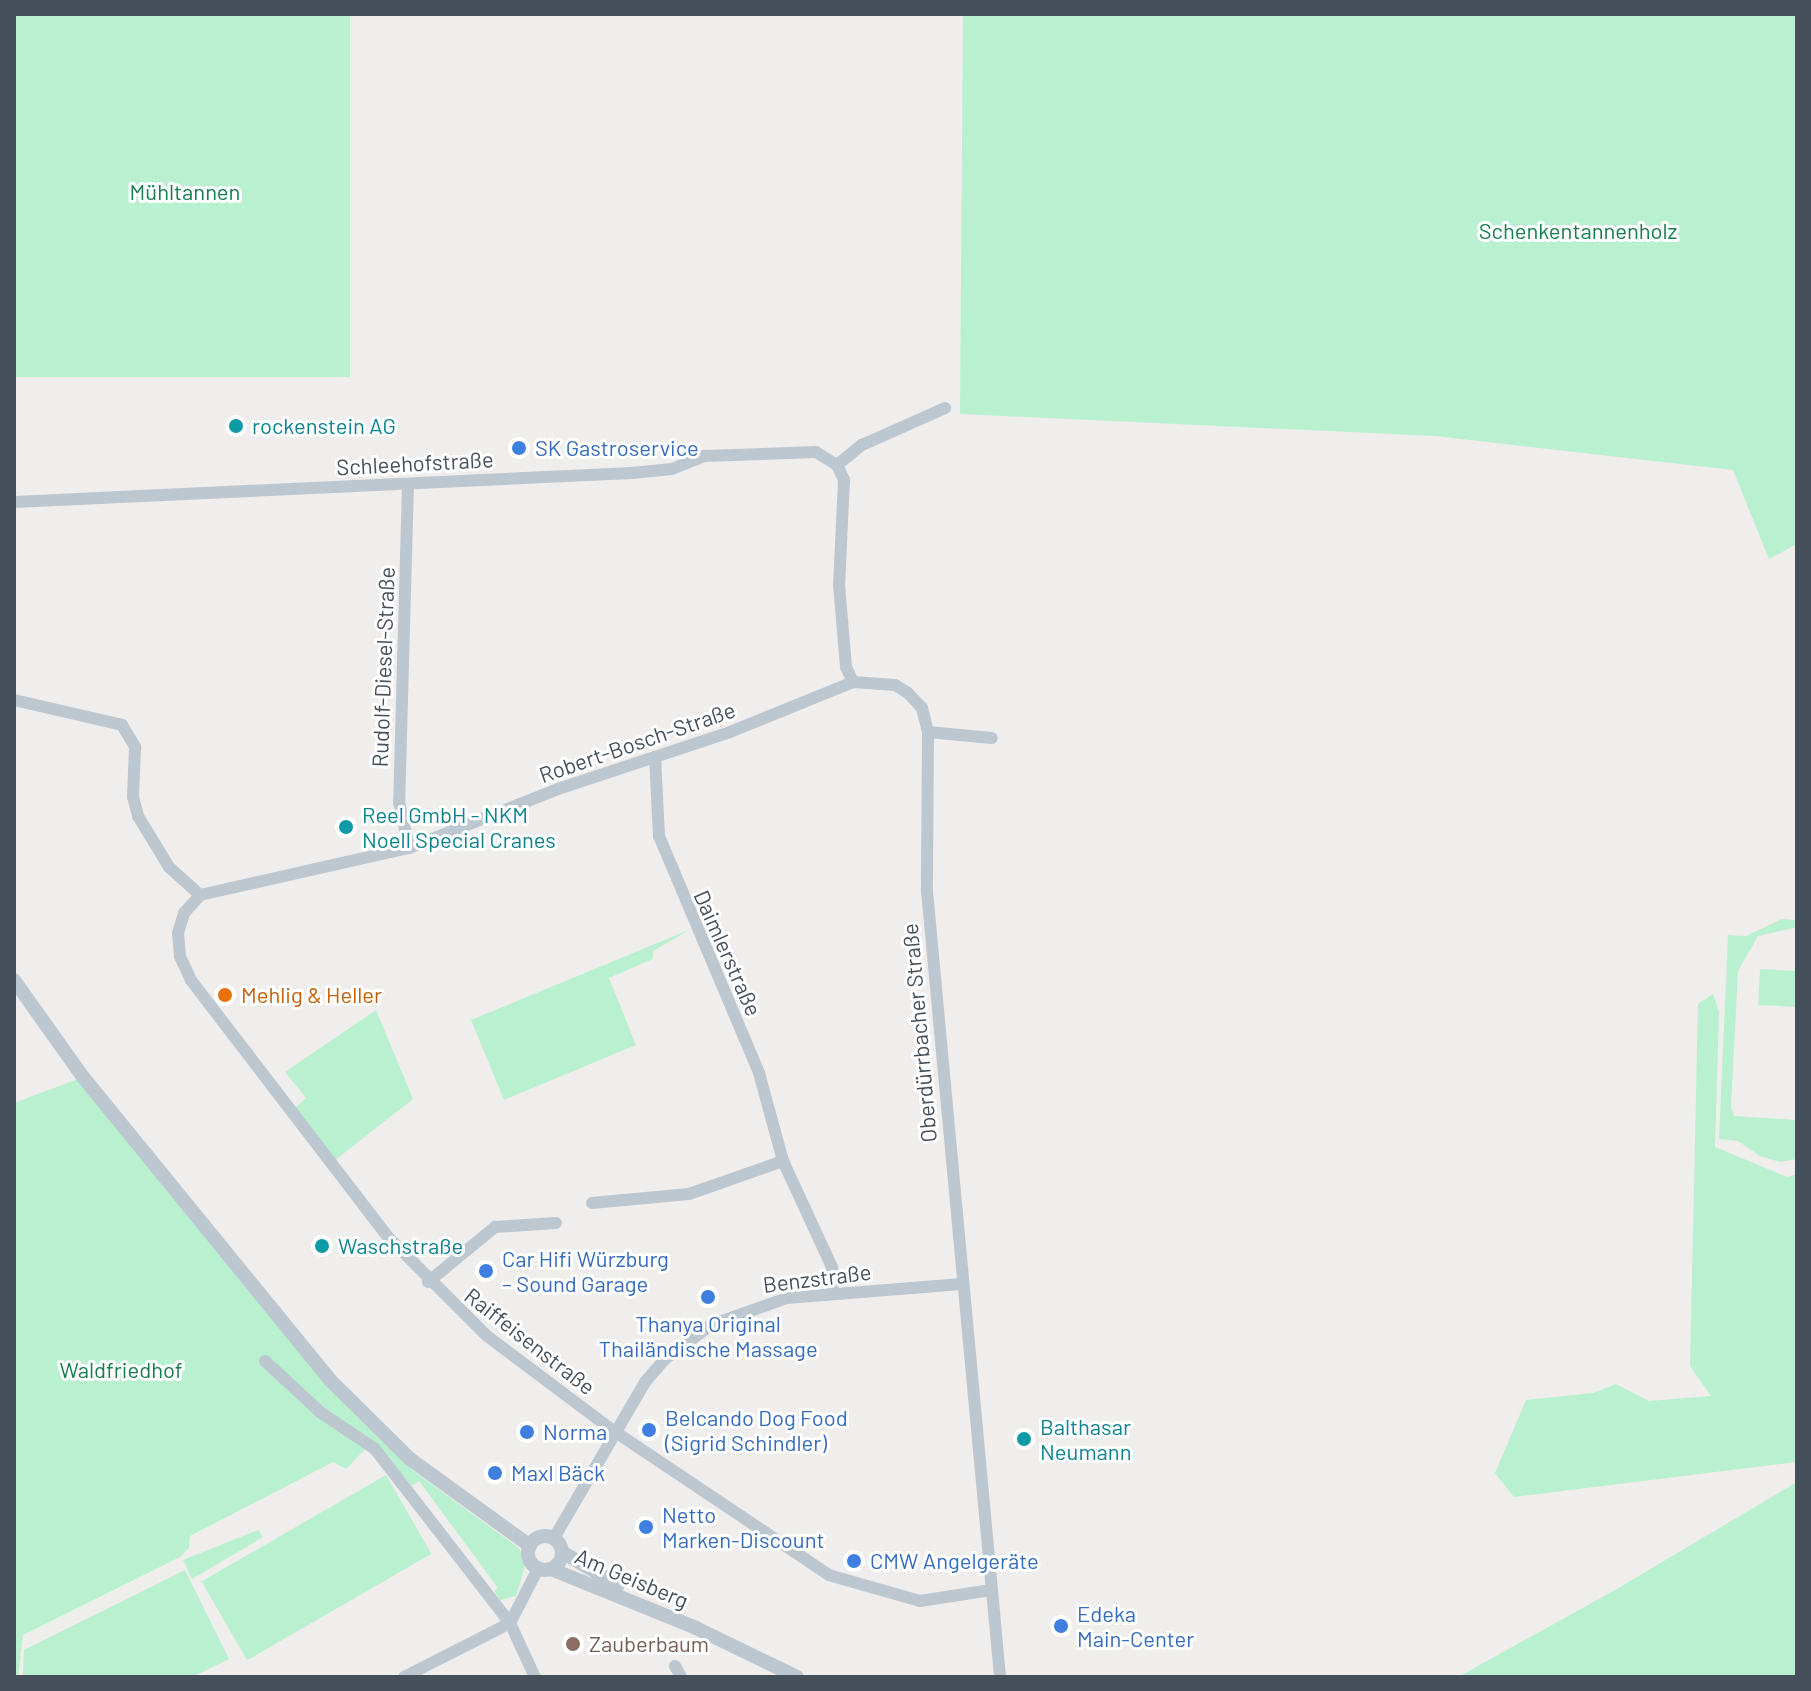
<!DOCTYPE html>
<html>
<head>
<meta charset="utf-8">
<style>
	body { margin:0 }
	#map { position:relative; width:1811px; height:1691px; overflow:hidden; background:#f0eded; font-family:Barlow,sans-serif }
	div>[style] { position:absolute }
	.green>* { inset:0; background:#b9f0d0; transform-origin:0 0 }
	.minor>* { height:12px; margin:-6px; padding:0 6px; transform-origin:6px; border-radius:6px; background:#bdc7d0 }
	.tertiary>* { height:14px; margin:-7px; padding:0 7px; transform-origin:7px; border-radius:7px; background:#bdc7d0 }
	.tertiary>.ring { margin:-7px; padding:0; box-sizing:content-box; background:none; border:14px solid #bdc7d0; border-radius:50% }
	.dots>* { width:22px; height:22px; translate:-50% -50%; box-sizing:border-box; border:4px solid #fff; border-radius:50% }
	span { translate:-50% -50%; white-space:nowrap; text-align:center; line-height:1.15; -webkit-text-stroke:6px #fff; paint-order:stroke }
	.park-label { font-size:22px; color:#147e4c }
	.culture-label { font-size:22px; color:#0d838f }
	.left { translate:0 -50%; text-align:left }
	.shop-label { font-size:22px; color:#366cbe }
	.street-label { font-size:22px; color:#45505b }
	.food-label { font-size:22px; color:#c56008 }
	.education-label { font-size:22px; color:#785e54 }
	.frame { position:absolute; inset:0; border:16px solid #45505b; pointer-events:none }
</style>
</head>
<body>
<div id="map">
	<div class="green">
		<div style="left:14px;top:14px;width:336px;height:363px"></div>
		<div style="clip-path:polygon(963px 14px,1797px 14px,1797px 544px,1769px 559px,1733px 470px,1435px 436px,960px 414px)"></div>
		<div style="clip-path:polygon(1782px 919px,1797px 920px,1797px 927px,1758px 936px,1738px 971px,1731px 1107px,1734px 1116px,1797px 1120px,1797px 1159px,1780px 1162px,1760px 1156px,1738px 1141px,1719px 1139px,1728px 935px,1746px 936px)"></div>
		<div style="clip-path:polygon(689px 930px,653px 951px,653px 959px,609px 978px,636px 1045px,504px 1100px,471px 1020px)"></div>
		<div style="left:1760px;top:969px;width:37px;height:36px;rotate:3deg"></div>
		<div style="clip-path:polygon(1713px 994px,1719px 1012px,1715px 1147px,1787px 1177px,1797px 1174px,1797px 1462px,1514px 1497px,1495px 1473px,1526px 1400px,1593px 1393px,1616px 1384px,1649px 1401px,1711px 1396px,1690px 1366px,1698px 1004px)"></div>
		<div style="clip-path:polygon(376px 1010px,413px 1099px,334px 1161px,295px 1108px,306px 1098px,285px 1072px)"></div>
		<div style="clip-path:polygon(78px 1079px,324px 1382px,412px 1470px,519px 1548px,525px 1566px,516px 1596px,500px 1600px,494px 1591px,498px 1588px,419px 1481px,412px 1486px,373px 1441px,346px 1469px,333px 1462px,190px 1536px,189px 1548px,180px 1557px,23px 1635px,18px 1677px,14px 1677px,14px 1103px)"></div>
		<div style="left:386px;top:1475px;width:91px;height:213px;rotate:60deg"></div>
		<div style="clip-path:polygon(1797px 1482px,1797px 1677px,1458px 1677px,1615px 1590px)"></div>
		<div style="clip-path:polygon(258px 1530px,263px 1537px,192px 1579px,183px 1560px)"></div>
		<div style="clip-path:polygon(185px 1570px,229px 1659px,192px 1677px,23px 1677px,24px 1650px)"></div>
	</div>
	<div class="minor">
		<div style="left:837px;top:465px;width:32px;rotate:-39deg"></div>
		<div style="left:862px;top:445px;width:91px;rotate:-24deg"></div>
		<div style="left:408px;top:485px;width:317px;rotate:91.6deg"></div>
		<div style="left:399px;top:802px;width:47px;rotate:77.7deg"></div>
		<div style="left:14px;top:502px;width:619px;rotate:-2.69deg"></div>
		<div style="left:632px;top:473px;width:40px;rotate:-5.7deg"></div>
		<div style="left:672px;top:469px;width:35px;rotate:-22deg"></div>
		<div style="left:704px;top:456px;width:112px;rotate:-2deg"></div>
		<div style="left:816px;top:452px;width:25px;rotate:32deg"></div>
		<div style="left:837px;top:465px;width:17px;rotate:65deg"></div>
		<div style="left:844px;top:480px;width:105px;rotate:92.7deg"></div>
		<div style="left:839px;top:585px;width:82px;rotate:85.1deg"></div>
		<div style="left:846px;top:667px;width:17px;rotate:65deg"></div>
		<div style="left:14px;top:700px;width:111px;rotate:13deg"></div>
		<div style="left:122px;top:725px;width:26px;rotate:59deg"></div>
		<div style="left:135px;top:747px;width:50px;rotate:92.3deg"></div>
		<div style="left:133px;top:797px;width:20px;rotate:75deg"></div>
		<div style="left:138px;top:816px;width:60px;rotate:58.7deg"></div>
		<div style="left:169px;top:867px;width:42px;rotate:42.1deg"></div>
		<div style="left:928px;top:732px;width:64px;rotate:5.4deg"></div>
		<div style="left:655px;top:757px;width:79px;rotate:87.1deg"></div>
		<div style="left:659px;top:836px;width:257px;rotate:67.1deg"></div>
		<div style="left:759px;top:1073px;width:91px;rotate:74.7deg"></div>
		<div style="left:783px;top:1161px;width:117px;rotate:65.2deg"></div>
		<div style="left:832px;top:1267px;width:27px;rotate:88deg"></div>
		<div style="left:592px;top:1203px;width:97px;rotate:-5.3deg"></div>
		<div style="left:689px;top:1194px;width:100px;rotate:-19.3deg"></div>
		<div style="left:428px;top:1282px;width:87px;rotate:-39.4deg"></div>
		<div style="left:495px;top:1227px;width:61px;rotate:-3.8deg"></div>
		<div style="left:265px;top:1361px;width:75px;rotate:42.8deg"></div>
		<div style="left:320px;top:1412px;width:66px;rotate:33.9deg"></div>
		<div style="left:375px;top:1449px;width:220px;rotate:52.2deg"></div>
		<div style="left:510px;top:1623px;width:60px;rotate:65.2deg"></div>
		<div style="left:554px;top:1538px;width:181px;rotate:-59.7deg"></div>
		<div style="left:645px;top:1382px;width:30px;rotate:-49deg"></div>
		<div style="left:665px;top:1359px;width:57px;rotate:-36.5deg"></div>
		<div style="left:711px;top:1325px;width:81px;rotate:-19.6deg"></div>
		<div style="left:787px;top:1298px;width:175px;rotate:-4.6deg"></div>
		<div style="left:991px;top:1590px;width:72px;rotate:171.2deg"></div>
		<div style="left:920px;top:1601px;width:95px;rotate:-164.1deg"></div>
		<div style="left:829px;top:1575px;width:257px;rotate:-146.2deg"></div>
		<div style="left:615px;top:1432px;width:160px;rotate:-143.1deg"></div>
		<div style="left:487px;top:1336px;width:140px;rotate:-135deg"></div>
		<div style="left:388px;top:1237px;width:324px;rotate:-127.5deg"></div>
		<div style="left:191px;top:980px;width:26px;rotate:-115deg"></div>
		<div style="left:180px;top:956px;width:23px;rotate:-95deg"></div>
		<div style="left:178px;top:933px;width:21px;rotate:-73deg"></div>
		<div style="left:184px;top:913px;width:24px;rotate:-48deg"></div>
		<div style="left:200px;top:895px;width:214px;rotate:-12.7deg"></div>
		<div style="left:409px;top:848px;width:160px;rotate:-21.6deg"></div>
		<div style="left:558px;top:789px;width:181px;rotate:-18.3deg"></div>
		<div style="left:730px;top:732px;width:133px;rotate:-22.1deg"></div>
		<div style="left:853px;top:682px;width:42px;rotate:4.1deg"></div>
		<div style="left:895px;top:685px;width:15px;rotate:32deg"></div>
		<div style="left:908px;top:693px;width:21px;rotate:47deg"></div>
		<div style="left:922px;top:708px;width:25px;rotate:76deg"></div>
		<div style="left:928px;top:732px;width:159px;rotate:90.4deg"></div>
		<div style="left:927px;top:891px;width:789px;rotate:84.69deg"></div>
		<div style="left:510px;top:1623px;width:61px;rotate:-62.6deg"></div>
		<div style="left:675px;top:1666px;width:13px;rotate:61deg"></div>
		<div style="left:404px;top:1677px;width:119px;rotate:-27deg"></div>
	</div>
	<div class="tertiary">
		<div style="left:14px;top:980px;width:119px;rotate:54.6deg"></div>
		<div style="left:83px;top:1077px;width:391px;rotate:50.8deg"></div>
		<div style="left:330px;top:1380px;width:112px;rotate:44.6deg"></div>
		<div style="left:410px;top:1459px;width:148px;rotate:35.9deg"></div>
		<div class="ring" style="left:528px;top:1536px;width:20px;height:20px"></div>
		<div style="left:562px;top:1552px;width:65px;rotate:30.5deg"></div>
		<div style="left:551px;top:1569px;width:157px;rotate:22.1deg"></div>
		<div style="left:696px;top:1628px;width:112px;rotate:25.9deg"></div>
	</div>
	<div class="dots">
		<div style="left:236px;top:426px;background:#0f9aa8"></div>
		<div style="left:519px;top:448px;background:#3f7fe0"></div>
		<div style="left:346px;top:827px;background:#0f9aa8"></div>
		<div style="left:225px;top:995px;background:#e8710a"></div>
		<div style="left:322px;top:1246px;background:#0f9aa8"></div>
		<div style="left:486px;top:1271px;background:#3f7fe0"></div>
		<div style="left:708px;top:1297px;background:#3f7fe0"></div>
		<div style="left:649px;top:1430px;background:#3f7fe0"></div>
		<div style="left:527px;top:1432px;background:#3f7fe0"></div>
		<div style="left:1024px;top:1439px;background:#0f9aa8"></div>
		<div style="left:495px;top:1473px;background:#3f7fe0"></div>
		<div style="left:646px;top:1527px;background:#3f7fe0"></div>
		<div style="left:854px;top:1561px;background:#3f7fe0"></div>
		<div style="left:1061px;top:1626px;background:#3f7fe0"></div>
		<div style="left:573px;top:1644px;background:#8d6e63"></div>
	</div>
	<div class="park-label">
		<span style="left:185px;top:192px">Mühltannen</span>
		<span style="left:1578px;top:231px">Schenkentannenholz</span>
		<span style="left:121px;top:1370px">Waldfriedhof</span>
	</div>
	<div class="culture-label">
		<span class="left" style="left:252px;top:426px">rockenstein AG</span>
		<span class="left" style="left:362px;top:827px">Reel GmbH - NKM<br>Noell Special Cranes</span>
		<span class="left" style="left:338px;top:1246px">Waschstraße</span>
		<span class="left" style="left:1040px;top:1439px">Balthasar<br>Neumann</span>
	</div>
	<div class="shop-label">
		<span class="left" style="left:535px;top:448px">SK Gastroservice</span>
		<span class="left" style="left:502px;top:1271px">Car Hifi Würzburg<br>– Sound Garage</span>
		<span style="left:708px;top:1336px">Thanya Original<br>Thailändische Massage</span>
		<span class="left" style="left:665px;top:1430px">Belcando Dog Food<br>(Sigrid Schindler)</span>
		<span class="left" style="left:543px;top:1432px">Norma</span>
		<span class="left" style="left:511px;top:1473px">Maxl Bäck</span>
		<span class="left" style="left:662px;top:1527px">Netto<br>Marken-Discount</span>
		<span class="left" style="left:870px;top:1561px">CMW Angelgeräte</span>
		<span class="left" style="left:1077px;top:1626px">Edeka<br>Main-Center</span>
	</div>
	<div class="street-label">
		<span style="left:415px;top:463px;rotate:-3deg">Schleehofstraße</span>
		<span style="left:383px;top:667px;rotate:-88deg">Rudolf-Diesel-Straße</span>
		<span style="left:637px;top:742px;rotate:-19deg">Robert-Bosch-Straße</span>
		<span style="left:728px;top:953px;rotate:66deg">Daimlerstraße</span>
		<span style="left:919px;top:1033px;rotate:-95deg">Oberdürrbacher Straße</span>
		<span style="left:817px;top:1278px;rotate:-7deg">Benzstraße</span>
		<span style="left:530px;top:1341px;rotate:38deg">Raiffeisenstraße</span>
		<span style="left:632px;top:1578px;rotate:23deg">Am Geisberg</span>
	</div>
	<div class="food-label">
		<span class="left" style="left:241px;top:995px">Mehlig &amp; Heller</span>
	</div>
	<div class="education-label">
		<span class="left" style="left:589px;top:1644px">Zauberbaum</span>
	</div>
	<div class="frame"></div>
</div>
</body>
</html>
